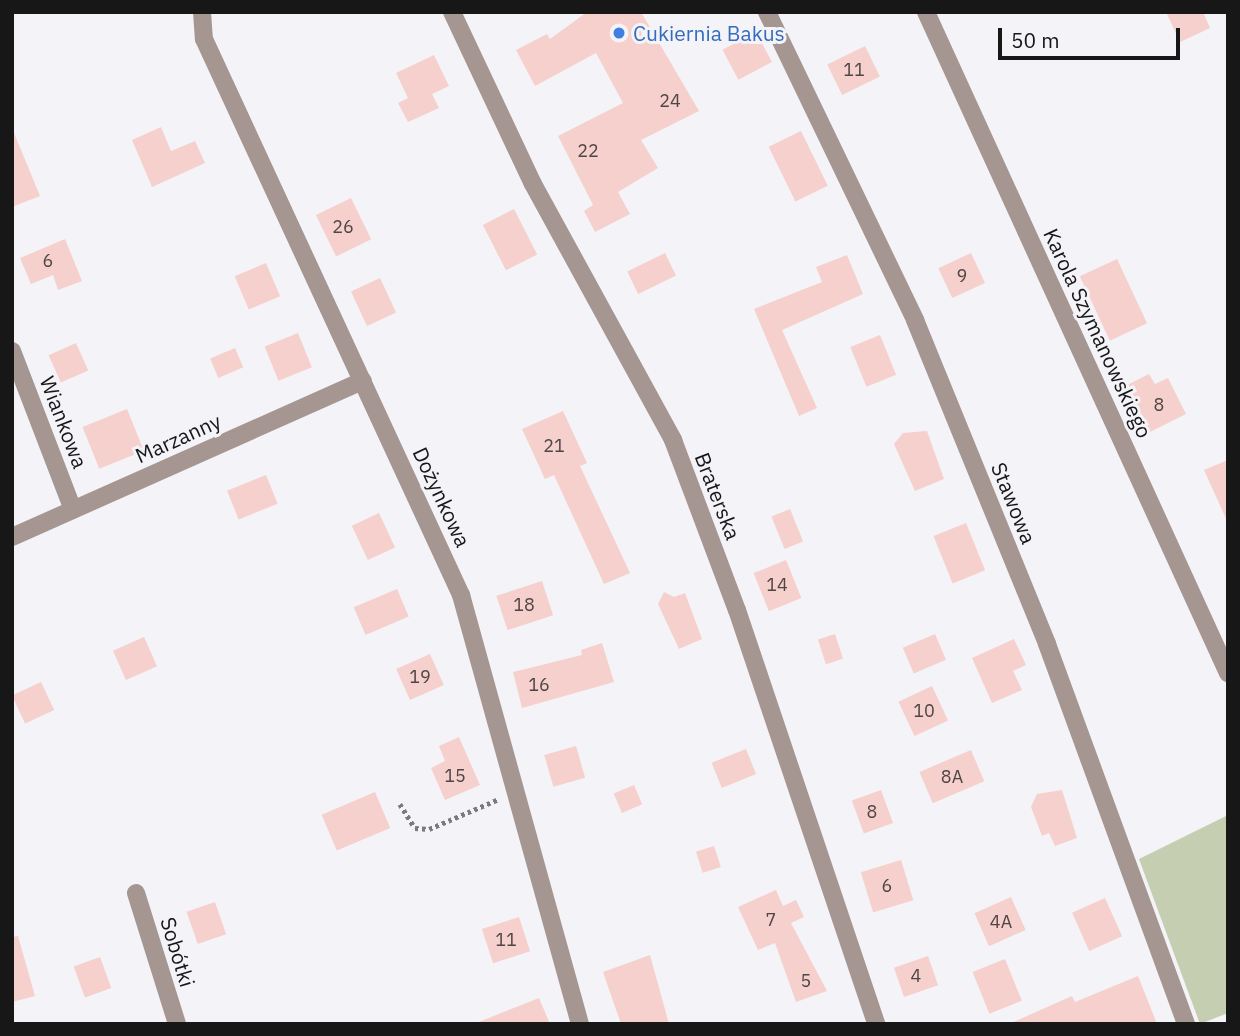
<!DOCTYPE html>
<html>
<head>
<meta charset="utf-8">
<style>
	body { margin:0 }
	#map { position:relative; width:1240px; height:1036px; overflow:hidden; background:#f4f3f7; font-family:"IBM Plex Sans",sans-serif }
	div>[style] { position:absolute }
	.green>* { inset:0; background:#c6ceb2 }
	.building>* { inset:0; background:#f6d0cc; transform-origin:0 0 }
	.path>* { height:4.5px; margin-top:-2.25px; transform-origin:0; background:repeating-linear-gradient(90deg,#7b7b7d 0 3.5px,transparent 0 7px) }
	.street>* { height:18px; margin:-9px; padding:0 9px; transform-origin:9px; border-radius:9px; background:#a59691 }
	.dots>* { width:19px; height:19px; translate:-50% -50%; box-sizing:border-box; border:4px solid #f4f3f7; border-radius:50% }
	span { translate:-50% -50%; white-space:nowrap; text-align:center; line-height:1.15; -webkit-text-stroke:6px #f4f3f7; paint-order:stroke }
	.number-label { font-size:18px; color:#4f4545 }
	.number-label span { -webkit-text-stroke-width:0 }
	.shop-label { font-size:21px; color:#366cbe }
	.left { translate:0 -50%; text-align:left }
	.street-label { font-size:21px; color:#171718 }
	.frame { position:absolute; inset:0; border:14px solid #171718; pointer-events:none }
	.scale { position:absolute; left:998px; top:28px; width:182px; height:32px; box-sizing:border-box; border:4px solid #171718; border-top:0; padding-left:9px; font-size:21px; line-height:24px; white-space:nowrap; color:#171718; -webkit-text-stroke:5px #f4f3f7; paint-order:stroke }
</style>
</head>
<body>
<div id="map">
	<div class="green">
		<div style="clip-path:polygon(1228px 815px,1228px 1013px,1200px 1024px,1139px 859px)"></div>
	</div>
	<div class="building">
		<div style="clip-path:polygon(587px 12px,641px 12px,699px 111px,641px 140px,658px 168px,618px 192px,630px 214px,595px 232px,584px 211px,593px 205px,558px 136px,623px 103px,596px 53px,535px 86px,516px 50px,547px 34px,550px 39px)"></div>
		<div style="clip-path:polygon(1166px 12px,1203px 12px,1210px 28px,1180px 42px)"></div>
		<div style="left:756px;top:32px;width:34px;height:38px;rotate:62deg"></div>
		<div style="left:865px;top:46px;width:34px;height:42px;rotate:64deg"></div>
		<div style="clip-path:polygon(434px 55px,449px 86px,432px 94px,439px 108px,408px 122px,398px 103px,408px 98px,396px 73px)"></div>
		<div style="clip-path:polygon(161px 127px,171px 151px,195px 141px,205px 163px,152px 187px,132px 140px)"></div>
		<div style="clip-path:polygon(12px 128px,40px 196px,12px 207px)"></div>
		<div style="left:801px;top:131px;width:61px;height:36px;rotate:64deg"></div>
		<div style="left:351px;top:198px;width:46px;height:39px;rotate:64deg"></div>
		<div style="left:514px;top:209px;width:51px;height:35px;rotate:63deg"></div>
		<div style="clip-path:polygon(65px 239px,82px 281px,58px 290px,53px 275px,31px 284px,20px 258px)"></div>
		<div style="left:665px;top:253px;width:25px;height:42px;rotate:64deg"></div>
		<div style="left:971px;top:253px;width:33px;height:36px;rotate:65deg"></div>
		<div style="clip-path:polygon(847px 255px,863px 294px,782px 330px,817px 408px,799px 416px,754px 309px,822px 282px,816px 267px)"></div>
		<div style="left:1117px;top:259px;width:71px;height:41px;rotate:65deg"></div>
		<div style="left:266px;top:263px;width:36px;height:34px;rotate:67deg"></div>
		<div style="left:380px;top:278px;width:38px;height:32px;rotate:65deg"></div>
		<div style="left:298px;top:333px;width:37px;height:36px;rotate:68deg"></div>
		<div style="left:880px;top:335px;width:43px;height:32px;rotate:68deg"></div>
		<div style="left:76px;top:343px;width:30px;height:30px;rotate:66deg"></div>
		<div style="left:235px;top:348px;width:21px;height:27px;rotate:67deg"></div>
		<div style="clip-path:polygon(1149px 374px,1155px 384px,1168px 378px,1186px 414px,1150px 432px,1127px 385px)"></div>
		<div style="left:127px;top:409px;width:45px;height:48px;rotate:68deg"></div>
		<div style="clip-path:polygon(563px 411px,587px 463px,580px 466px,630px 573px,604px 584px,554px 475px,545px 479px,522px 429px)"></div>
		<div style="clip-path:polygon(927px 431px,944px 479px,915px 491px,894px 444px,903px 433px)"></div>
		<div style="clip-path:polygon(1228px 460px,1228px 523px,1204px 470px)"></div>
		<div style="left:266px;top:475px;width:31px;height:42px;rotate:68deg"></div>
		<div style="left:790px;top:509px;width:35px;height:20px;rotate:68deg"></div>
		<div style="left:379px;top:513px;width:38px;height:30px;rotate:65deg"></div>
		<div style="left:966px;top:523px;width:51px;height:35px;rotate:68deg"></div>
		<div style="left:786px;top:560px;width:41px;height:35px;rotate:68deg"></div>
		<div style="left:542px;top:581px;width:36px;height:48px;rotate:72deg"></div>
		<div style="left:397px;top:589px;width:30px;height:47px;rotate:67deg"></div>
		<div style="clip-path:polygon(664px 592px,674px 597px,685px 593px,702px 639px,679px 649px,658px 604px)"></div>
		<div style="left:835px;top:634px;width:26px;height:18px;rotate:72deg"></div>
		<div style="left:935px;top:634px;width:28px;height:35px;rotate:67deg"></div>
		<div style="left:144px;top:637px;width:32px;height:34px;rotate:66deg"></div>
		<div style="clip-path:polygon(1014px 639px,1026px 665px,1013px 671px,1022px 690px,992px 703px,972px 658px)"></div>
		<div style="clip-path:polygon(602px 643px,614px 682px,522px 708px,513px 672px,582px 655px,581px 650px)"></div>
		<div style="left:430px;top:654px;width:34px;height:37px;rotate:66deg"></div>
		<div style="left:41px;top:682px;width:31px;height:32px;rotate:65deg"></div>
		<div style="left:932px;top:686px;width:38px;height:37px;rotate:65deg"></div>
		<div style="clip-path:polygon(459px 737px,480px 785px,445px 800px,431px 768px,445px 761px,439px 746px)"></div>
		<div style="left:576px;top:746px;width:33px;height:33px;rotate:74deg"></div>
		<div style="left:746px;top:749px;width:27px;height:37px;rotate:68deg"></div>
		<div style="left:971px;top:750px;width:34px;height:56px;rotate:67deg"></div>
		<div style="left:634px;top:785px;width:21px;height:22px;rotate:67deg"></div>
		<div style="left:881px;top:790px;width:35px;height:31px;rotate:70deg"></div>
		<div style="clip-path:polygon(1062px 790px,1077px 838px,1055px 846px,1049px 833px,1042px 836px,1031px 807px,1037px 794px)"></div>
		<div style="left:375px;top:792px;width:39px;height:58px;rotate:67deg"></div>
		<div style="left:714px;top:846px;width:22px;height:19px;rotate:72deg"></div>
		<div style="left:901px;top:860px;width:42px;height:42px;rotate:73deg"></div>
		<div style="clip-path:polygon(776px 890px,783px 906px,796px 900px,804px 917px,791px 923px,827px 991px,796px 1002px,775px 943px,758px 950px,738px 907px)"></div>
		<div style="left:1011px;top:897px;width:36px;height:40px;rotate:66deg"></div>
		<div style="left:1105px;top:898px;width:42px;height:36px;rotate:66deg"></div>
		<div style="left:215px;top:902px;width:34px;height:30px;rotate:71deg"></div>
		<div style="left:519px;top:917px;width:36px;height:39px;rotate:72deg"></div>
		<div style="clip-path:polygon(18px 936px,35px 996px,12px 1002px,12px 937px)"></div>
		<div style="clip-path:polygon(650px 955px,669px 1024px,621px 1024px,603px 972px)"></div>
		<div style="left:928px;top:956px;width:31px;height:36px;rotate:71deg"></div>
		<div style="left:100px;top:957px;width:33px;height:28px;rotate:70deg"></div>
		<div style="left:1005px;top:959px;width:45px;height:35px;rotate:68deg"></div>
		<div style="clip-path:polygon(1138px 976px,1157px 1024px,1009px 1024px,1072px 996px,1075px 1002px)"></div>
		<div style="clip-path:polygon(539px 998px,550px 1024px,476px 1024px,476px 1023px)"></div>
	</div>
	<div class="path">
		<div style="left:400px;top:804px;width:28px;rotate:58deg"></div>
		<div style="left:415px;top:828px;width:14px;rotate:4deg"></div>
		<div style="left:429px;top:829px;width:76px;rotate:-23.2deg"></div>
	</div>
	<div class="street">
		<div style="left:202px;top:12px;width:27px;rotate:86deg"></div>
		<div style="left:204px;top:39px;width:613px;rotate:65.19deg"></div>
		<div style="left:461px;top:595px;width:445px;rotate:74.5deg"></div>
		<div style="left:452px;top:12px;width:190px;rotate:64.8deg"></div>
		<div style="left:533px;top:184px;width:292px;rotate:61.3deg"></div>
		<div style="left:673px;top:440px;width:182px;rotate:69.4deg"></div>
		<div style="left:737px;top:610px;width:437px;rotate:71.4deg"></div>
		<div style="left:767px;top:12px;width:342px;rotate:64.3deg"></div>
		<div style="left:915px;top:320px;width:350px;rotate:67.8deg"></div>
		<div style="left:1047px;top:644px;width:405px;rotate:69.9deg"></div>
		<div style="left:926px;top:12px;width:727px;rotate:65.45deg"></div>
		<div style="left:12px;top:351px;width:170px;rotate:69deg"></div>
		<div style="left:12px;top:537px;width:384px;rotate:-24deg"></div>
		<div style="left:136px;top:893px;width:137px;rotate:72.6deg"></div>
	</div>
	<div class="dots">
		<div style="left:619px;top:33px;background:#3f7fe0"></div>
	</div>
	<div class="number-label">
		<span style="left:854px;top:70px">11</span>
		<span style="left:670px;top:101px">24</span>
		<span style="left:588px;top:151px">22</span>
		<span style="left:343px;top:227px">26</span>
		<span style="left:48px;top:261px">6</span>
		<span style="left:962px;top:276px">9</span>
		<span style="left:1159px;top:405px">8</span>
		<span style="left:554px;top:446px">21</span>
		<span style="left:777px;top:585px">14</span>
		<span style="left:524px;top:605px">18</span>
		<span style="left:420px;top:677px">19</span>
		<span style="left:539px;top:685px">16</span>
		<span style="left:924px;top:711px">10</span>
		<span style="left:455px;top:776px">15</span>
		<span style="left:952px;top:777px">8A</span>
		<span style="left:872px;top:812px">8</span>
		<span style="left:887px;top:886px">6</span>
		<span style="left:771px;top:920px">7</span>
		<span style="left:1001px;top:922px">4A</span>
		<span style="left:506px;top:940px">11</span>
		<span style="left:916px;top:976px">4</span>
		<span style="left:806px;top:981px">5</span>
	</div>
	<div class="shop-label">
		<span class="left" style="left:633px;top:33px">Cukiernia Bakus</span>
	</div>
	<div class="street-label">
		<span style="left:1098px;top:333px;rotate:65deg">Karola Szymanowskiego</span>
		<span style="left:64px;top:422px;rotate:69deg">Wiankowa</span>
		<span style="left:178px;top:438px;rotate:-24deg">Marzanny</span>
		<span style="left:718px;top:496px;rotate:69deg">Braterska</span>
		<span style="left:442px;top:497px;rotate:65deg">Dożynkowa</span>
		<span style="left:1014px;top:503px;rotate:68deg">Stawowa</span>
		<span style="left:178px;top:952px;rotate:73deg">Sobótki</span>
	</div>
	<div class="frame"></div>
	<div class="scale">50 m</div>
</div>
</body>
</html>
